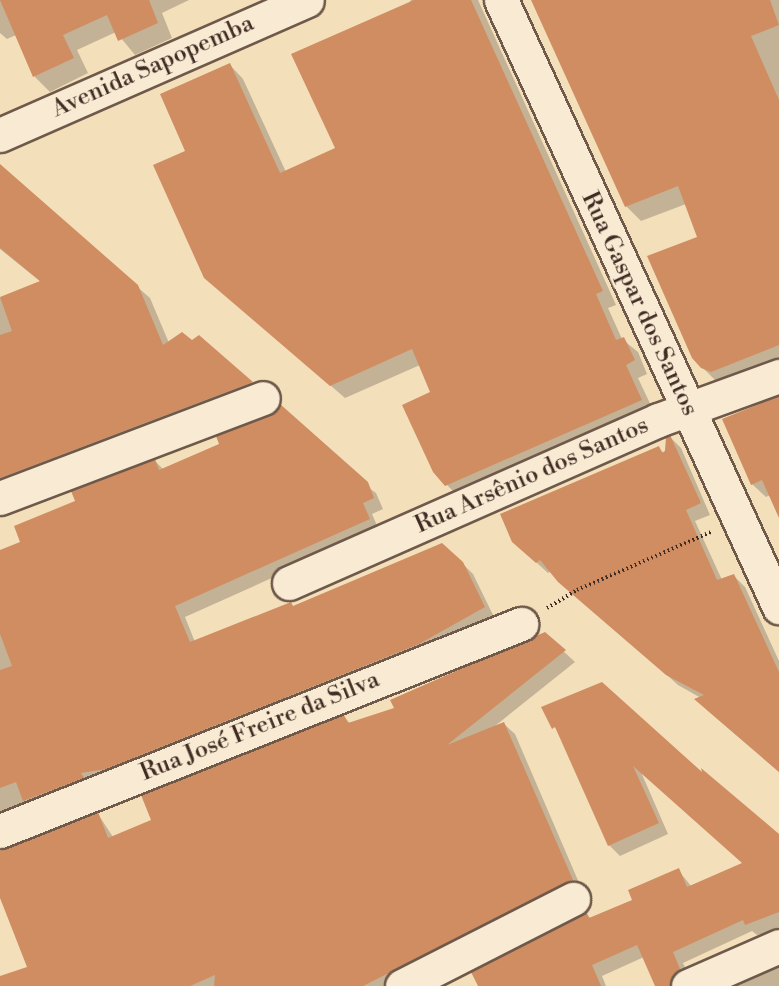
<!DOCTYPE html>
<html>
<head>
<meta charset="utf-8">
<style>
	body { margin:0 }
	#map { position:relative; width:779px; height:986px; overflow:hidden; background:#f4dfbb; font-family:"Libre Bodoni",serif }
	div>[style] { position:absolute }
	.shadow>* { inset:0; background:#0003 }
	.building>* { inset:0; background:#d08d62 }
	.path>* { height:4px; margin-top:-2px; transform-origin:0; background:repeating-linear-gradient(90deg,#412c24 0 1.5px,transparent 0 4.5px) }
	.roads { filter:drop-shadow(2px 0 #6e594a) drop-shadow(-2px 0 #6e594a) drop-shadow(0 2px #6e594a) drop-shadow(0 -2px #6e594a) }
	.minor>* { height:33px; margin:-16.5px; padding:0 16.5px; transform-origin:16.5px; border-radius:16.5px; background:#f8ead3 }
	.secondary>* { height:33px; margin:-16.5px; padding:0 16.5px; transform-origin:16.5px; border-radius:16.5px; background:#f8ead3 }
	span { translate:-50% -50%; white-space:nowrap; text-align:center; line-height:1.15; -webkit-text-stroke:5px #f8ead3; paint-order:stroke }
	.street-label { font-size:24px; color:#412c24 }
</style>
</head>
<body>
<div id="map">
	<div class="shadow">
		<div style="clip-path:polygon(0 0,189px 0,162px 13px,172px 38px,135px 55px,116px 32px,77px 50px,88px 73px,50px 92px,35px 77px,16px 35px,7px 39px,0 33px)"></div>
		<div style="clip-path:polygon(411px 0,478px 0,616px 305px,608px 308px,622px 339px,638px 352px,647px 374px,638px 378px,655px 414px,460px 498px,434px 472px,432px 393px,420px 365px,345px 398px,205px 277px,187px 151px,230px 65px,243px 79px,286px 172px,337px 149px)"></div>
		<div style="clip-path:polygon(533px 0,779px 0,779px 366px,718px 383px,702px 367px,699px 238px,686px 204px,641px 221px,626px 206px)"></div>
		<div style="clip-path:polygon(0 167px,150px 298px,169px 343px,192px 342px,199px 337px,264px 394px,0 495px,0 298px,41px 282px,0 249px)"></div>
		<div style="clip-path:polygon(779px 398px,779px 514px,770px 495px,766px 497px,752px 484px)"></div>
		<div style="clip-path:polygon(271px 417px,376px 493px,383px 509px,372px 514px,379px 530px,185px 617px,195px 642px,294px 607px,462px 563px,473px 574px,495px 619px,0 829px,0 617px,77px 502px,155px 461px,164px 470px,221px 445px)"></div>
		<div style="clip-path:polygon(670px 437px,681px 448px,710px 515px,695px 521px,722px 580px,734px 576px,745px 587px,779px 661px,779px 772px,707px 710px,701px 698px,678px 685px,551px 571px,548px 573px,525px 552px,659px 448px,664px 453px)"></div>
		<div style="clip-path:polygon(545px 634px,575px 662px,495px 726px,504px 724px,515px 734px,583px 892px,398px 986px,0 986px,0 978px,29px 967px,0 892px,0 849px,7px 850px,98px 814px,113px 837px,153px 820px,343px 716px,351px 724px,396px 708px)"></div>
		<div style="clip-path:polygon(543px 707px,706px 778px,779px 836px,779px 930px,757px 935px,752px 931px,683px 963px,691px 980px,686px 986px,657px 986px,644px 957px,602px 976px,606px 986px,478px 986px,586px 913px,591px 919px,634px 901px,678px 870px,692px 887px,744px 864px,641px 772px,668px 834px,620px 856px,609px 845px,560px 735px)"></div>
		<div style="clip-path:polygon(779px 965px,779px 986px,736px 986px)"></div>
	</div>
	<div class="building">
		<div style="clip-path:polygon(0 0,149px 0,158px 23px,118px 41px,107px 15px,63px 35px,74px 58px,33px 77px)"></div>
		<div style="clip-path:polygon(414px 0,471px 0,603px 291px,596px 294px,616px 340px,624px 337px,635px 360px,626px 365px,642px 400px,445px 486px,433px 472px,402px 405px,430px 392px,412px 349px,330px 386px,204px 278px,153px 165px,185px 151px,160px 94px,230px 63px,280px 173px,335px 148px,291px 54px)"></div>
		<div style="clip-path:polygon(531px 0,770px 0,779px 25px,751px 36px,779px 100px,779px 345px,711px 372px,701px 368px,692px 358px,647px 256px,697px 237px,678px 186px,625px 207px)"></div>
		<div style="clip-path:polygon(0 164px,138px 285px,163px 345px,182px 332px,192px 340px,199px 335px,253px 382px,0 478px,0 335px,12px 331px,0 297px,40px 281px,0 248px)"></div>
		<div style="clip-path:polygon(779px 396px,779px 518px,762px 480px,751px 485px,722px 419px)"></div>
		<div style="clip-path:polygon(280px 404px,368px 482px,374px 498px,363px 503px,370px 519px,175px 606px,190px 642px,291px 602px,293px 606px,442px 543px,463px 562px,485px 607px,419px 644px,106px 769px,81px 773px,84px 778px,23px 801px,16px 782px,0 788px,0 670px,12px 666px,0 634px,0 550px,20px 542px,14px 526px,75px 501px,71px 491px,155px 459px,159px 470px,219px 444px,216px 436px,270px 416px)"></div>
		<div style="clip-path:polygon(670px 435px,701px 503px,686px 510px,717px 580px,734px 574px,779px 672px,779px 772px,694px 699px,704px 695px,666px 675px,558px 582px,540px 560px,536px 563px,512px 542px,500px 514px,659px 446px,662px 453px,665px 451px,666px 437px)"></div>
		<div style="clip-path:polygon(545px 632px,566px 650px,447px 745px,504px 722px,573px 880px,363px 986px,214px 986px,215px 975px,190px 986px,0 986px,0 976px,27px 967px,0 898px,0 851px,98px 812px,108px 838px,151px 820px,141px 795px,344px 715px,348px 723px,394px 708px,390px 700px)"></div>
		<div style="clip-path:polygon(602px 682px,702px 772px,701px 768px,779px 834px,779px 912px,745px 925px,743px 920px,673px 952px,680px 969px,673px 975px,670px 986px,655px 986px,637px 945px,592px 965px,601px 986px,478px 986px,471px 972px,586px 911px,589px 918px,632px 900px,628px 890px,679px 868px,687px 887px,742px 863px,633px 766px,659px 823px,608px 846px,555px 727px,552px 729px,541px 707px)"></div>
	</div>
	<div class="path">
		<div style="left:547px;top:608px;width:35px;rotate:-31deg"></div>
		<div style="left:577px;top:590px;width:146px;rotate:-23.4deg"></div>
	</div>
	<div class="roads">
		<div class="minor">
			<div style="left:501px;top:0;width:668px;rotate:65.39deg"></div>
			<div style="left:0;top:498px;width:281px;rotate:-20.8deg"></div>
			<div style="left:289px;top:583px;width:403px;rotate:-23.8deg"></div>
			<div style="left:658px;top:420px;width:129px;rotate:-20deg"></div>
			<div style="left:0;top:831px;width:561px;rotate:-21.67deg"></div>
			<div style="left:402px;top:986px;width:192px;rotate:-27deg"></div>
			<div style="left:688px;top:986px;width:99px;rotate:-23.7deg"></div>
		</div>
		<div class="secondary">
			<div style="left:0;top:135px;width:335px;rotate:-23.7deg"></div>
		</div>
	</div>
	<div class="street-label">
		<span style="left:153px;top:67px;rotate:-24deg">Avenida Sapopemba</span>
		<span style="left:639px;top:304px;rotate:65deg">Rua Gaspar dos Santos</span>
		<span style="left:532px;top:476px;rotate:-24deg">Rua Arsênio dos Santos</span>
		<span style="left:260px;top:727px;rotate:-22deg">Rua José Freire da Silva</span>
	</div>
</div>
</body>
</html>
